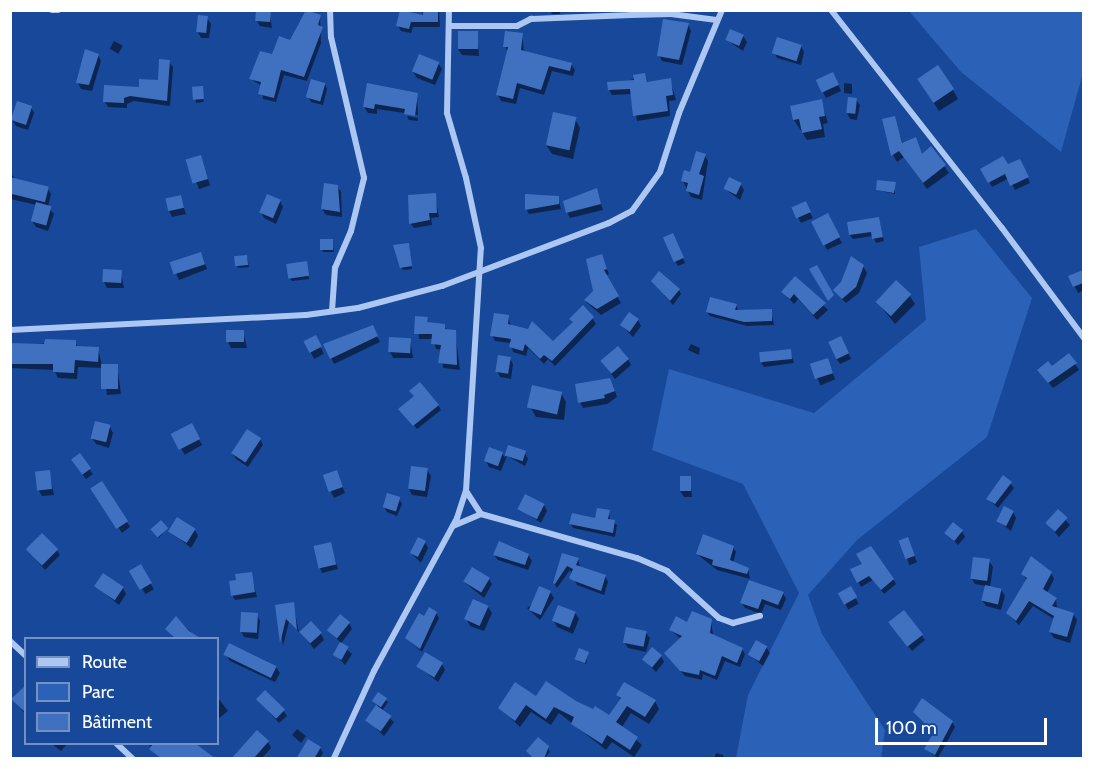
<!DOCTYPE html>
<html>
<head>
<meta charset="utf-8">
<style>
	body { margin:0 }
	#map { position:relative; width:1094px; height:769px; overflow:hidden; background:#184899; font-family:Cabin,sans-serif }
	div>[style] { position:absolute }
	.green>* { inset:0; background:#2b61b7 }
	.shadow>* { inset:0; background:#0007; transform-origin:0 0 }
	.building>* { inset:0; background:#4071c1; transform-origin:0 0 }
	.street>* { height:6px; margin:-3px; padding:0 3px; transform-origin:3px; border-radius:3px; background:#acc7f2 }
	span { translate:-50% -50%; white-space:nowrap; text-align:center; line-height:1.15; -webkit-text-stroke:6px #184899; paint-order:stroke }
	.frame { position:absolute; inset:0; border:12px solid #fff; pointer-events:none }
	.legend { position:absolute; left:24px; top:637px; width:195px; height:108px; box-sizing:border-box; background:#184899; border:2px solid #7491c2; margin:0; padding:8px 10px; list-style:none; font-size:18px; color:#fff }
	.legend li { display:flex; align-items:center; gap:12px; height:30px }
	.legend b { width:30px; border:2px solid #7491c2 }
	.scale { position:absolute; left:875px; top:718px; width:172px; height:27px; box-sizing:border-box; border:3px solid #fff; border-top:0; padding-left:8px; font-size:18px; line-height:21px; white-space:nowrap; color:#fff; -webkit-text-stroke:4px #184899; paint-order:stroke }
</style>
</head>
<body>
<div id="map">
	<div class="green">
		<div style="clip-path:polygon(909px 11px,1083px 11px,1083px 73px,1061px 152px,961px 72px)"></div>
		<div style="clip-path:polygon(976px 229px,1032px 298px,987px 437px,857px 540px,808px 595px,822px 634px,885px 730px,881px 758px,736px 758px,748px 695px,799px 593px,743px 484px,652px 450px,669px 369px,814px 413px,926px 320px,919px 247px)"></div>
	</div>
	<div class="shadow">
		<div style="clip-path:polygon(423px 10px,439px 10px,440px 27px,413px 27px,411px 33px,401px 31px,398px 26px,422px 17px)"></div>
		<div style="clip-path:polygon(550px 10px,560px 10px,560px 14px,552px 14px)"></div>
		<div style="clip-path:polygon(622px 10px,648px 10px,625px 16px)"></div>
		<div style="clip-path:polygon(270px 13px,272px 28px,260px 26px,256px 20px)"></div>
		<div style="clip-path:polygon(320px 16px,321px 43px,307px 81px,284px 75px,276px 102px,263px 99px,262px 86px,251px 79px)"></div>
		<div style="clip-path:polygon(207px 18px,211px 24px,209px 38px,201px 38px,198px 32px)"></div>
		<div style="clip-path:polygon(688px 25px,691px 31px,682px 65px,662px 61px,659px 55px)"></div>
		<div style="clip-path:polygon(477px 33px,479px 56px,462px 55px,458px 49px)"></div>
		<div style="clip-path:polygon(522px 34px,524px 52px,571px 64px,575px 70px,573px 76px,552px 71px,544px 95px,520px 88px,516px 104px,501px 101px,498px 95px,508px 53px,505px 46px)"></div>
		<div style="clip-path:polygon(743px 36px,747px 42px,743px 51px,727px 40px)"></div>
		<div style="left:114px;top:41px;width:10px;height:9px;rotate:29deg"></div>
		<div style="clip-path:polygon(801px 46px,804px 52px,801px 65px,777px 58px,774px 52px)"></div>
		<div style="clip-path:polygon(98px 55px,101px 61px,92px 91px,81px 89px,78px 83px)"></div>
		<div style="clip-path:polygon(169px 62px,173px 67px,170px 106px,134px 101px,127px 104px,127px 108px,108px 107px,105px 102px,159px 81px)"></div>
		<div style="clip-path:polygon(438px 63px,442px 69px,435px 85px,417px 78px,413px 72px)"></div>
		<div style="clip-path:polygon(645px 74px,648px 83px,670px 80px,676px 100px,669px 101px,670px 116px,637px 121px,632px 94px,612px 95px,609px 89px)"></div>
		<div style="clip-path:polygon(836px 80px,841px 91px,826px 98px,823px 92px)"></div>
		<div style="clip-path:polygon(844px 83px,852px 84px,852px 94px,844px 93px)"></div>
		<div style="clip-path:polygon(325px 84px,327px 89px,323px 105px,311px 102px,309px 98px)"></div>
		<div style="clip-path:polygon(368px 85px,417px 94px,418px 115px,377px 109px,377px 114px,368px 113px,364px 107px)"></div>
		<div style="left:202px;top:88px;width:14px;height:8px;rotate:82deg"></div>
		<div style="clip-path:polygon(924px 88px,953px 90px,958px 99px,939px 111px)"></div>
		<div style="clip-path:polygon(856px 100px,860px 105px,857px 120px,850px 119px,847px 113px)"></div>
		<div style="clip-path:polygon(821px 101px,828px 123px,823px 124px,825px 137px,807px 140px,794px 120px)"></div>
		<div style="clip-path:polygon(31px 107px,34px 113px,28px 130px,16px 126px,12px 120px)"></div>
		<div style="clip-path:polygon(407px 116px,418px 118px,418px 121px,409px 120px)"></div>
		<div style="clip-path:polygon(894px 118px,903px 144px,922px 155px,931px 148px,949px 173px,927px 189px,904px 157px,897px 162px,893px 155px,883px 121px)"></div>
		<div style="clip-path:polygon(575px 119px,580px 128px,573px 159px,552px 154px,546px 145px)"></div>
		<div style="clip-path:polygon(705px 156px,708px 161px,702px 200px,691px 197px,683px 181px)"></div>
		<div style="left:200px;top:157px;width:30px;height:12px;rotate:70deg"></div>
		<div style="clip-path:polygon(1007px 166px,1022px 166px,1030px 183px,1015px 190px,1009px 178px,992px 187px,982px 169px)"></div>
		<div style="clip-path:polygon(10px 172px,17px 181px,48px 189px,51px 194px,48px 207px,54px 214px,48px 231px,36px 227px,32px 221px,37px 205px,10px 199px)"></div>
		<div style="clip-path:polygon(895px 183px,895px 194px,877px 190px)"></div>
		<div style="clip-path:polygon(741px 185px,744px 190px,740px 200px,725px 189px)"></div>
		<div style="clip-path:polygon(337px 186px,341px 192px,342px 217px,326px 215px,322px 209px)"></div>
		<div style="clip-path:polygon(596px 190px,603px 210px,570px 218px,567px 212px)"></div>
		<div style="clip-path:polygon(435px 195px,439px 217px,431px 218px,432px 225px,414px 228px,411px 224px)"></div>
		<div style="clip-path:polygon(180px 196px,186px 214px,172px 217px,169px 211px)"></div>
		<div style="clip-path:polygon(558px 198px,561px 209px,529px 214px,526px 209px)"></div>
		<div style="clip-path:polygon(280px 201px,283px 207px,276px 224px,264px 218px,261px 212px)"></div>
		<div style="clip-path:polygon(793px 208px,808px 209px,813px 218px,801px 223px)"></div>
		<div style="clip-path:polygon(827px 215px,842px 243px,827px 250px,824px 244px)"></div>
		<div style="clip-path:polygon(879px 219px,884px 241px,876px 243px,873px 236px,853px 239px,850px 235px)"></div>
		<div style="clip-path:polygon(675px 239px,685px 263px,678px 266px,675px 261px)"></div>
		<div style="clip-path:polygon(332px 241px,334px 252px,323px 252px,322px 249px)"></div>
		<div style="clip-path:polygon(409px 245px,412px 269px,403px 270px,401px 267px)"></div>
		<div style="clip-path:polygon(601px 255px,609px 274px,605px 276px,621px 303px,601px 315px,585px 301px,595px 291px)"></div>
		<div style="clip-path:polygon(247px 257px,249px 267px,238px 268px,236px 265px)"></div>
		<div style="clip-path:polygon(203px 258px,207px 269px,179px 280px,172px 264px)"></div>
		<div style="clip-path:polygon(307px 265px,309px 279px,292px 281px,290px 279px)"></div>
		<div style="clip-path:polygon(863px 266px,867px 273px,859px 293px,846px 303px,839px 296px)"></div>
		<div style="clip-path:polygon(1084px 271px,1084px 290px,1078px 293px,1070px 276px)"></div>
		<div style="clip-path:polygon(121px 272px,124px 288px,107px 288px,104px 282px)"></div>
		<div style="clip-path:polygon(795px 278px,828px 310px,817px 320px,798px 299px,794px 304px,783px 292px)"></div>
		<div style="clip-path:polygon(679px 290px,681px 294px,673px 305px,664px 295px)"></div>
		<div style="clip-path:polygon(909px 295px,915px 304px,895px 324px,877px 302px)"></div>
		<div style="clip-path:polygon(736px 305px,738px 310px,771px 310px,774px 325px,747px 326px,710px 316px,707px 312px)"></div>
		<div style="clip-path:polygon(508px 317px,511px 326px,553px 344px,592px 318px,596px 324px,555px 366px,548px 359px,544px 364px,528px 348px,526px 356px,513px 352px,511px 343px,495px 341px,492px 335px)"></div>
		<div style="clip-path:polygon(417px 318px,455px 332px,460px 370px,443px 368px,442px 350px,436px 349px,433px 339px,419px 339px)"></div>
		<div style="clip-path:polygon(638px 320px,641px 326px,633px 337px,621px 325px)"></div>
		<div style="clip-path:polygon(243px 331px,247px 348px,231px 348px,228px 342px)"></div>
		<div style="clip-path:polygon(375px 333px,380px 342px,334px 364px,331px 358px)"></div>
		<div style="left:315px;top:337px;width:19px;height:11px;rotate:62deg"></div>
		<div style="clip-path:polygon(410px 339px,413px 358px,393px 358px,390px 352px)"></div>
		<div style="clip-path:polygon(75px 342px,78px 347px,98px 348px,102px 366px,117px 365px,121px 394px,107px 395px,103px 368px,78px 367px,77px 379px,58px 378px,54px 370px,10px 368px,10px 345px)"></div>
		<div style="clip-path:polygon(691px 344px,700px 348px,699px 355px,688px 350px)"></div>
		<div style="clip-path:polygon(844px 344px,851px 359px,840px 364px,836px 358px)"></div>
		<div style="clip-path:polygon(790px 351px,794px 363px,764px 367px,761px 363px)"></div>
		<div style="clip-path:polygon(1069px 355px,1079px 370px,1053px 388px,1043px 376px)"></div>
		<div style="clip-path:polygon(510px 359px,513px 364px,511px 379px,500px 377px,497px 371px)"></div>
		<div style="clip-path:polygon(628px 359px,631px 365px,615px 379px,606px 367px)"></div>
		<div style="left:827px;top:360px;width:21px;height:16px;rotate:67deg"></div>
		<div style="clip-path:polygon(613px 385px,617px 397px,607px 404px,583px 408px,580px 402px)"></div>
		<div style="clip-path:polygon(561px 393px,566px 402px,564px 420px,536px 417px,531px 408px)"></div>
		<div style="clip-path:polygon(438px 405px,441px 410px,417px 429px,403px 412px)"></div>
		<div style="left:191px;top:425px;width:23px;height:20px;rotate:61deg"></div>
		<div style="clip-path:polygon(110px 427px,113px 433px,109px 448px,96px 444px,92px 438px)"></div>
		<div style="clip-path:polygon(260px 439px,263px 445px,248px 467px,236px 459px,232px 453px)"></div>
		<div style="clip-path:polygon(508px 447px,525px 453px,528px 459px,525px 466px,507px 456px,501px 471px,489px 467px,486px 461px,502px 453px,505px 458px)"></div>
		<div style="clip-path:polygon(76px 466px,89px 469px,93px 474px,86px 479px)"></div>
		<div style="clip-path:polygon(427px 470px,431px 476px,427px 497px,412px 495px,409px 489px)"></div>
		<div style="clip-path:polygon(49px 472px,54px 495px,42px 496px,39px 491px)"></div>
		<div style="clip-path:polygon(1004px 477px,1014px 488px,998px 508px,988px 499px)"></div>
		<div style="clip-path:polygon(339px 478px,345px 493px,334px 498px,331px 492px)"></div>
		<div style="clip-path:polygon(690px 478px,692px 497px,684px 497px,680px 491px)"></div>
		<div style="clip-path:polygon(102px 483px,130px 527px,122px 533px,96px 495px)"></div>
		<div style="clip-path:polygon(399px 499px,402px 504px,397px 516px,387px 512px,384px 507px)"></div>
		<div style="clip-path:polygon(544px 505px,547px 511px,541px 523px,520px 509px)"></div>
		<div style="clip-path:polygon(609px 511px,610px 520px,617px 525px,615px 537px,573px 528px,571px 524px,597px 520px)"></div>
		<div style="clip-path:polygon(1058px 511px,1070px 525px,1059px 537px,1047px 523px)"></div>
		<div style="clip-path:polygon(1013px 512px,1016px 518px,1011px 531px,999px 522px)"></div>
		<div style="clip-path:polygon(167px 528px,159px 538px,154px 531px)"></div>
		<div style="clip-path:polygon(195px 530px,198px 536px,191px 548px,170px 531px)"></div>
		<div style="clip-path:polygon(962px 531px,965px 537px,958px 545px,947px 533px)"></div>
		<div style="left:908px;top:539px;width:25px;height:8px;rotate:69deg"></div>
		<div style="clip-path:polygon(425px 542px,428px 548px,421px 563px,411px 553px)"></div>
		<div style="clip-path:polygon(330px 544px,338px 569px,322px 573px,320px 568px)"></div>
		<div style="clip-path:polygon(733px 547px,736px 552px,733px 563px,748px 569px,750px 579px,717px 570px,697px 554px)"></div>
		<div style="clip-path:polygon(56px 549px,60px 555px,45px 570px,28px 550px)"></div>
		<div style="clip-path:polygon(494px 555px,528px 555px,532px 561px,528px 570px,498px 560px)"></div>
		<div style="clip-path:polygon(563px 555px,578px 559px,580px 567px,605px 576px,608px 582px,604px 595px,577px 585px,570px 570px,557px 588px,554px 583px)"></div>
		<div style="clip-path:polygon(989px 561px,993px 567px,990px 587px,1001px 590px,1005px 596px,1001px 610px,986px 606px,982px 600px,986px 586px,975px 584px,972px 579px)"></div>
		<div style="left:140px;top:566px;width:27px;height:10px;rotate:59deg"></div>
		<div style="clip-path:polygon(852px 570px,893px 579px,896px 584px,884px 594px,873px 580px,861px 587px)"></div>
		<div style="clip-path:polygon(1051px 573px,1054px 579px,1047px 593px,1056px 599px,1057px 609px,1073px 614px,1077px 620px,1070px 643px,1054px 638px,1050px 632px,1054px 619px,1033px 606px,1019px 625px,1007px 613px,1027px 581px,1023px 574px)"></div>
		<div style="clip-path:polygon(251px 574px,257px 597px,235px 600px,232px 595px,238px 581px)"></div>
		<div style="clip-path:polygon(489px 579px,492px 584px,484px 598px,464px 582px)"></div>
		<div style="clip-path:polygon(96px 586px,123px 588px,126px 594px,119px 605px)"></div>
		<div style="left:850px;top:588px;width:18px;height:12px;rotate:61deg"></div>
		<div style="clip-path:polygon(550px 592px,554px 598px,540px 620px,527px 608px)"></div>
		<div style="clip-path:polygon(783px 593px,786px 599px,781px 610px,765px 604px,761px 614px,745px 608px,742px 603px)"></div>
		<div style="clip-path:polygon(293px 604px,299px 632px,289px 622px,283px 646px,277px 606px)"></div>
		<div style="clip-path:polygon(488px 607px,492px 613px,484px 631px,470px 626px,467px 620px)"></div>
		<div style="clip-path:polygon(693px 612px,711px 620px,713px 635px,742px 649px,745px 654px,740px 667px,725px 661px,717px 680px,703px 674px,702px 680px,685px 676px,669px 658px,666px 653px,681px 639px,671px 630px,688px 624px)"></div>
		<div style="clip-path:polygon(904px 612px,925px 640px,912px 651px,893px 627px)"></div>
		<div style="clip-path:polygon(436px 613px,439px 618px,422px 652px,406px 638px,425px 618px)"></div>
		<div style="clip-path:polygon(575px 613px,579px 619px,573px 634px,557px 627px,554px 621px)"></div>
		<div style="clip-path:polygon(257px 615px,260px 621px,258px 639px,244px 637px,241px 631px)"></div>
		<div style="clip-path:polygon(176px 618px,192px 633px,188px 638px,174px 638px,167px 629px)"></div>
		<div style="clip-path:polygon(349px 623px,352px 629px,341px 643px,329px 631px)"></div>
		<div style="clip-path:polygon(301px 633px,321px 634px,324px 640px,314px 649px)"></div>
		<div style="clip-path:polygon(646px 633px,650px 638px,646px 652px,628px 648px,624px 642px)"></div>
		<div style="clip-path:polygon(341px 644px,352px 654px,345px 665px,335px 655px)"></div>
		<div style="clip-path:polygon(766px 647px,770px 653px,763px 666px,750px 655px)"></div>
		<div style="clip-path:polygon(588px 653px,586px 664px,578px 661px,577px 659px)"></div>
		<div style="clip-path:polygon(226px 655px,276px 667px,280px 673px,275px 682px,230px 661px)"></div>
		<div style="clip-path:polygon(661px 656px,664px 662px,656px 672px,644px 660px)"></div>
		<div style="clip-path:polygon(442px 664px,445px 670px,438px 682px,418px 666px)"></div>
		<div style="clip-path:polygon(26px 690px,26px 715px,13px 699px)"></div>
		<div style="clip-path:polygon(379px 694px,388px 702px,382px 711px,394px 722px,384px 736px,367px 720px,378px 705px,374px 701px)"></div>
		<div style="clip-path:polygon(618px 695px,655px 701px,659px 709px,649px 724px,631px 713px,622px 727px,642px 745px,634px 757px,612px 742px,606px 750px,559px 713px,551px 725px,531px 712px,520px 727px,500px 708px,536px 698px,575px 703px,610px 717px,621px 701px)"></div>
		<div style="clip-path:polygon(218px 698px,228px 711px,218px 719px)"></div>
		<div style="clip-path:polygon(258px 700px,283px 710px,287px 716px,279px 723px)"></div>
		<div style="clip-path:polygon(915px 712px,952px 722px,955px 727px,938px 758px,925px 749px,934px 733px)"></div>
		<div style="clip-path:polygon(297px 729px,306px 736px,301px 743px,292px 735px)"></div>
		<div style="clip-path:polygon(268px 742px,271px 748px,262px 758px,253px 758px,247px 753px)"></div>
		<div style="clip-path:polygon(52px 744px,67px 744px,61px 751px)"></div>
		<div style="clip-path:polygon(148px 744px,178px 744px,185px 752px,193px 744px,206px 753px,163px 758px)"></div>
		<div style="clip-path:polygon(547px 747px,550px 752px,545px 758px,533px 758px,527px 751px)"></div>
		<div style="clip-path:polygon(320px 748px,323px 753px,320px 758px,298px 758px)"></div>
		<div style="clip-path:polygon(716px 753px,723px 755px,724px 758px,714px 758px)"></div>
	</div>
	<div class="building">
		<div style="left:256px;top:10px;width:15px;height:11px;rotate:4deg"></div>
		<div style="clip-path:polygon(306px 10px,321px 15px,318px 25px,323px 27px,304px 77px,281px 70px,274px 98px,258px 94px,261px 82px,249px 79px,260px 51px,272px 54px,279px 36px,290px 40px)"></div>
		<div style="clip-path:polygon(400px 10px,423px 15px,423px 10px,438px 10px,438px 22px,411px 22px,409px 29px,396px 26px)"></div>
		<div style="left:198px;top:15px;width:10px;height:17px;rotate:6deg"></div>
		<div style="clip-path:polygon(663px 19px,689px 23px,679px 60px,657px 56px)"></div>
		<div style="left:730px;top:29px;width:15px;height:12px;rotate:23deg"></div>
		<div style="left:458px;top:31px;width:20px;height:18px"></div>
		<div style="clip-path:polygon(505px 31px,523px 33px,521px 50px,572px 63px,570px 71px,549px 66px,541px 90px,517px 83px,513px 99px,496px 95px,508px 47px,503px 47px)"></div>
		<div style="left:777px;top:37px;width:26px;height:17px;rotate:18deg"></div>
		<div style="clip-path:polygon(85px 49px,99px 54px,89px 85px,76px 83px)"></div>
		<div style="left:419px;top:54px;width:22px;height:19px;rotate:22deg"></div>
		<div style="clip-path:polygon(159px 59px,170px 60px,167px 101px,130px 96px,124px 98px,124px 103px,103px 102px,104px 85px,139px 87px,139px 79px,158px 80px)"></div>
		<div style="left:938px;top:65px;width:29px;height:25px;rotate:56deg"></div>
		<div style="left:833px;top:72px;width:14px;height:19px;rotate:65deg"></div>
		<div style="clip-path:polygon(645px 73px,647px 82px,671px 78px,673px 95px,666px 96px,668px 111px,633px 116px,630px 89px,608px 90px,607px 82px,634px 80px,633px 75px)"></div>
		<div style="left:311px;top:79px;width:15px;height:19px;rotate:16deg"></div>
		<div style="clip-path:polygon(367px 83px,418px 93px,415px 116px,404px 114px,405px 109px,375px 104px,374px 109px,363px 107px)"></div>
		<div style="left:203px;top:86px;width:13px;height:11px;rotate:86deg"></div>
		<div style="left:848px;top:97px;width:9px;height:16px;rotate:6deg"></div>
		<div style="clip-path:polygon(822px 99px,825px 116px,819px 117px,822px 129px,802px 133px,799px 119px,793px 120px,790px 106px)"></div>
		<div style="left:17px;top:101px;width:16px;height:20px;rotate:18deg"></div>
		<div style="left:553px;top:112px;width:24px;height:34px;rotate:12deg"></div>
		<div style="clip-path:polygon(895px 116px,902px 143px,916px 137px,922px 154px,931px 146px,946px 165px,923px 183px,899px 151px,891px 156px,882px 119px)"></div>
		<div style="clip-path:polygon(696px 151px,706px 154px,699px 174px,704px 176px,699px 195px,686px 191px,688px 183px,681px 181px,684px 170px,690px 172px)"></div>
		<div style="left:201px;top:155px;width:25px;height:16px;rotate:74deg"></div>
		<div style="clip-path:polygon(1003px 156px,1008px 164px,1020px 159px,1029px 177px,1010px 186px,1005px 174px,988px 183px,980px 169px)"></div>
		<div style="left:10px;top:177px;width:40px;height:16px;rotate:14deg"></div>
		<div style="left:729px;top:177px;width:14px;height:13px;rotate:25deg"></div>
		<div style="clip-path:polygon(877px 180px,896px 182px,894px 193px,876px 190px)"></div>
		<div style="clip-path:polygon(324px 183px,338px 185px,340px 212px,321px 209px)"></div>
		<div style="clip-path:polygon(597px 188px,601px 204px,566px 213px,563px 201px)"></div>
		<div style="clip-path:polygon(436px 193px,437px 213px,429px 213px,430px 220px,409px 224px,408px 195px)"></div>
		<div style="left:267px;top:194px;width:15px;height:20px;rotate:23deg"></div>
		<div style="clip-path:polygon(525px 194px,559px 196px,559px 204px,525px 210px)"></div>
		<div style="left:181px;top:195px;width:13px;height:16px;rotate:77deg"></div>
		<div style="left:806px;top:201px;width:12px;height:16px;rotate:66deg"></div>
		<div style="left:36px;top:202px;width:16px;height:20px;rotate:15deg"></div>
		<div style="left:828px;top:213px;width:27px;height:19px;rotate:63deg"></div>
		<div style="clip-path:polygon(879px 217px,883px 237px,872px 239px,871px 232px,849px 235px,847px 222px)"></div>
		<div style="left:673px;top:233px;width:27px;height:11px;rotate:66deg"></div>
		<div style="left:320px;top:239px;width:13px;height:11px"></div>
		<div style="clip-path:polygon(409px 243px,412px 266px,400px 268px,393px 245px)"></div>
		<div style="left:201px;top:252px;width:13px;height:33px;rotate:72deg"></div>
		<div style="clip-path:polygon(602px 254px,607px 269px,604px 270px,619px 296px,597px 309px,584px 300px,593px 291px,586px 259px)"></div>
		<div style="left:247px;top:255px;width:10px;height:13px;rotate:84deg"></div>
		<div style="clip-path:polygon(851px 256px,864px 265px,856px 287px,842px 299px,833px 290px,841px 282px)"></div>
		<div style="left:307px;top:261px;width:15px;height:21px;rotate:82deg"></div>
		<div style="clip-path:polygon(817px 265px,834px 295px,828px 301px,809px 269px)"></div>
		<div style="left:103px;top:269px;width:19px;height:13px;rotate:3deg"></div>
		<div style="clip-path:polygon(1083px 270px,1083px 283px,1073px 287px,1068px 276px)"></div>
		<div style="clip-path:polygon(659px 271px,680px 289px,670px 301px,651px 281px)"></div>
		<div style="clip-path:polygon(795px 276px,826px 303px,813px 315px,794px 294px,790px 299px,781px 292px)"></div>
		<div style="left:896px;top:280px;width:21px;height:30px;rotate:43deg"></div>
		<div style="clip-path:polygon(710px 297px,737px 304px,735px 310px,772px 309px,772px 321px,744px 322px,706px 312px)"></div>
		<div style="clip-path:polygon(583px 305px,594px 317px,552px 361px,544px 355px,540px 359px,525px 344px,523px 351px,509px 347px,511px 339px,490px 336px,494px 313px,509px 315px,508px 324px,528px 329px,532px 321px,553px 341px,573px 322px,569px 319px)"></div>
		<div style="left:629px;top:312px;width:12px;height:16px;rotate:35deg"></div>
		<div style="clip-path:polygon(415px 316px,428px 317px,427px 322px,445px 324px,445px 329px,456px 330px,457px 365px,438px 363px,441px 345px,431px 344px,432px 334px,414px 334px)"></div>
		<div style="clip-path:polygon(373px 325px,378px 336px,330px 359px,323px 344px)"></div>
		<div style="left:226px;top:330px;width:18px;height:12px"></div>
		<div style="left:316px;top:335px;width:13px;height:14px;rotate:63deg"></div>
		<div style="left:841px;top:336px;width:19px;height:14px;rotate:65deg"></div>
		<div style="left:389px;top:337px;width:22px;height:15px;rotate:3deg"></div>
		<div style="clip-path:polygon(45px 339px,76px 340px,76px 346px,99px 347px,98px 362px,75px 360px,74px 373px,53px 372px,53px 364px,10px 364px,10px 343px,44px 344px)"></div>
		<div style="left:618px;top:346px;width:17px;height:23px;rotate:50deg"></div>
		<div style="left:791px;top:349px;width:10px;height:32px;rotate:84deg"></div>
		<div style="clip-path:polygon(1069px 353px,1077px 363px,1048px 383px,1037px 370px,1048px 361px,1052px 366px)"></div>
		<div style="left:498px;top:355px;width:13px;height:17px;rotate:9deg"></div>
		<div style="left:828px;top:358px;width:16px;height:19px;rotate:72deg"></div>
		<div style="left:101px;top:364px;width:17px;height:25px"></div>
		<div style="clip-path:polygon(610px 378px,615px 391px,604px 395px,605px 398px,578px 403px,575px 384px)"></div>
		<div style="clip-path:polygon(420px 382px,439px 405px,413px 426px,398px 409px,414px 396px,409px 391px)"></div>
		<div style="left:532px;top:385px;width:31px;height:23px;rotate:13deg"></div>
		<div style="left:95px;top:421px;width:16px;height:18px;rotate:14deg"></div>
		<div style="left:192px;top:423px;width:18px;height:24px;rotate:63deg"></div>
		<div style="left:247px;top:429px;width:17px;height:29px;rotate:33deg"></div>
		<div style="left:508px;top:445px;width:19px;height:11px;rotate:18deg"></div>
		<div style="left:489px;top:447px;width:15px;height:15px;rotate:20deg"></div>
		<div style="left:80px;top:453px;width:19px;height:11px;rotate:54deg"></div>
		<div style="left:411px;top:466px;width:17px;height:23px;rotate:7deg"></div>
		<div style="left:50px;top:470px;width:19px;height:15px;rotate:84deg"></div>
		<div style="left:337px;top:470px;width:18px;height:15px;rotate:71deg"></div>
		<div style="clip-path:polygon(1003px 475px,1012px 482px,995px 504px,986px 499px)"></div>
		<div style="left:680px;top:476px;width:11px;height:15px"></div>
		<div style="left:102px;top:481px;width:48px;height:14px;rotate:57deg"></div>
		<div style="left:387px;top:493px;width:14px;height:15px;rotate:17deg"></div>
		<div style="left:525px;top:494px;width:22px;height:17px;rotate:27deg"></div>
		<div style="left:1004px;top:506px;width:11px;height:17px;rotate:27deg"></div>
		<div style="clip-path:polygon(597px 508px,610px 510px,608px 519px,615px 520px,613px 533px,569px 524px,572px 513px,595px 518px)"></div>
		<div style="left:1058px;top:509px;width:13px;height:19px;rotate:42deg"></div>
		<div style="left:177px;top:517px;width:22px;height:17px;rotate:32deg"></div>
		<div style="left:161px;top:520px;width:11px;height:14px;rotate:49deg"></div>
		<div style="left:953px;top:522px;width:13px;height:14px;rotate:39deg"></div>
		<div style="left:42px;top:533px;width:23px;height:23px;rotate:45deg"></div>
		<div style="clip-path:polygon(703px 534px,734px 546px,730px 560px,749px 568px,747px 574px,712px 565px,713px 560px,696px 554px)"></div>
		<div style="left:418px;top:537px;width:9px;height:18px;rotate:27deg"></div>
		<div style="left:908px;top:537px;width:20px;height:10px;rotate:70deg"></div>
		<div style="clip-path:polygon(499px 541px,529px 554px,525px 565px,493px 555px)"></div>
		<div style="left:331px;top:542px;width:23px;height:18px;rotate:77deg"></div>
		<div style="clip-path:polygon(871px 546px,894px 579px,881px 590px,869px 576px,857px 583px,850px 569px,862px 564px,856px 554px)"></div>
		<div style="clip-path:polygon(562px 553px,579px 558px,576px 565px,606px 575px,601px 591px,572px 580px,569px 578px,573px 569px,567px 566px,555px 584px,553px 583px)"></div>
		<div style="clip-path:polygon(1031px 556px,1052px 572px,1043px 589px,1057px 598px,1052px 606px,1074px 613px,1067px 637px,1049px 632px,1054px 616px,1029px 601px,1016px 621px,1006px 613px,1027px 578px,1021px 574px)"></div>
		<div style="left:973px;top:557px;width:17px;height:22px;rotate:7deg"></div>
		<div style="left:141px;top:564px;width:22px;height:14px;rotate:60deg"></div>
		<div style="left:472px;top:567px;width:21px;height:17px;rotate:31deg"></div>
		<div style="clip-path:polygon(252px 572px,255px 592px,231px 596px,229px 581px,236px 580px,235px 574px)"></div>
		<div style="left:103px;top:573px;width:25px;height:16px;rotate:34deg"></div>
		<div style="clip-path:polygon(749px 580px,784px 592px,778px 605px,762px 599px,758px 609px,740px 603px)"></div>
		<div style="left:985px;top:585px;width:17px;height:16px;rotate:13deg"></div>
		<div style="left:539px;top:586px;width:13px;height:26px;rotate:23deg"></div>
		<div style="left:851px;top:586px;width:13px;height:15px;rotate:61deg"></div>
		<div style="left:473px;top:599px;width:17px;height:22px;rotate:24deg"></div>
		<div style="clip-path:polygon(294px 602px,297px 630px,286px 619px,280px 643px,275px 605px)"></div>
		<div style="left:558px;top:605px;width:19px;height:17px;rotate:21deg"></div>
		<div style="clip-path:polygon(429px 607px,437px 612px,420px 649px,405px 638px,419px 613px,424px 616px)"></div>
		<div style="left:904px;top:610px;width:31px;height:20px;rotate:52deg"></div>
		<div style="clip-path:polygon(692px 611px,712px 619px,710px 633px,743px 648px,737px 663px,722px 656px,715px 676px,700px 670px,699px 675px,680px 671px,664px 653px,682px 636px,669px 630px,676px 616px,687px 622px)"></div>
		<div style="left:241px;top:612px;width:17px;height:20px;rotate:3deg"></div>
		<div style="left:340px;top:614px;width:13px;height:21px;rotate:39deg"></div>
		<div style="clip-path:polygon(176px 616px,189px 631px,202px 639px,176px 639px,165px 629px)"></div>
		<div style="left:311px;top:621px;width:16px;height:16px;rotate:47deg"></div>
		<div style="left:626px;top:627px;width:21px;height:16px;rotate:11deg"></div>
		<div style="left:756px;top:640px;width:13px;height:17px;rotate:29deg"></div>
		<div style="left:340px;top:642px;width:10px;height:15px;rotate:29deg"></div>
		<div style="left:229px;top:643px;width:53px;height:13px;rotate:26deg"></div>
		<div style="left:652px;top:647px;width:13px;height:16px;rotate:39deg"></div>
		<div style="left:579px;top:648px;width:11px;height:12px;rotate:22deg"></div>
		<div style="left:425px;top:652px;width:21px;height:17px;rotate:31deg"></div>
		<div style="clip-path:polygon(546px 681px,576px 701px,593px 709px,595px 706px,609px 715px,621px 698px,616px 695px,624px 682px,656px 700px,645px 717px,627px 706px,616px 722px,638px 737px,630px 750px,607px 735px,602px 744px,571px 724px,574px 717px,554px 707px,546px 719px,526px 705px,515px 721px,498px 708px,515px 682px,536px 696px)"></div>
		<div style="clip-path:polygon(26px 685px,26px 713px,11px 699px)"></div>
		<div style="left:265px;top:690px;width:28px;height:13px;rotate:44deg"></div>
		<div style="left:378px;top:692px;width:11px;height:11px;rotate:34deg"></div>
		<div style="clip-path:polygon(922px 698px,953px 721px,935px 755px,924px 749px,934px 732px,913px 712px)"></div>
		<div style="left:376px;top:705px;width:19px;height:19px;rotate:35deg"></div>
		<div style="clip-path:polygon(257px 730px,269px 741px,253px 759px,231px 759px)"></div>
		<div style="clip-path:polygon(538px 737px,549px 746px,544px 759px,534px 759px,526px 751px)"></div>
		<div style="clip-path:polygon(308px 739px,321px 747px,314px 759px,296px 759px)"></div>
		<div style="clip-path:polygon(153px 744px,196px 744px,216px 759px,162px 759px,149px 749px)"></div>
	</div>
	<div class="street">
		<div style="left:52px;top:10px;width:6px"></div>
		<div style="left:330px;top:10px;width:27px;rotate:88deg"></div>
		<div style="left:331px;top:37px;width:145px;rotate:76.8deg"></div>
		<div style="left:364px;top:178px;width:55px;rotate:103.8deg"></div>
		<div style="left:351px;top:231px;width:40px;rotate:113.4deg"></div>
		<div style="left:335px;top:268px;width:43px;rotate:94deg"></div>
		<div style="left:831px;top:10px;width:277px;rotate:51.9deg"></div>
		<div style="left:1002px;top:228px;width:137px;rotate:53.3deg"></div>
		<div style="left:451px;top:26px;width:66px"></div>
		<div style="left:517px;top:26px;width:16px;rotate:-27deg"></div>
		<div style="left:531px;top:19px;width:100px;rotate:-2.3deg"></div>
		<div style="left:631px;top:15px;width:40px;rotate:-1.4deg"></div>
		<div style="left:671px;top:14px;width:46px;rotate:7.4deg"></div>
		<div style="left:10px;top:330px;width:296px;rotate:-2.9deg"></div>
		<div style="left:306px;top:315px;width:52px;rotate:-7.7deg"></div>
		<div style="left:358px;top:308px;width:87px;rotate:-14.7deg"></div>
		<div style="left:442px;top:286px;width:178px;rotate:-20.7deg"></div>
		<div style="left:609px;top:223px;width:26px;rotate:-28deg"></div>
		<div style="left:632px;top:211px;width:48px;rotate:-54.3deg"></div>
		<div style="left:660px;top:172px;width:62px;rotate:-72.1deg"></div>
		<div style="left:679px;top:113px;width:112px;rotate:-67.3deg"></div>
		<div style="left:466px;top:491px;width:27px;rotate:57deg"></div>
		<div style="left:453px;top:526px;width:30px;rotate:-23deg"></div>
		<div style="left:481px;top:514px;width:162px;rotate:15.8deg"></div>
		<div style="left:637px;top:558px;width:33px;rotate:23deg"></div>
		<div style="left:667px;top:571px;width:70px;rotate:42.1deg"></div>
		<div style="left:719px;top:618px;width:15px;rotate:20deg"></div>
		<div style="left:733px;top:623px;width:28px;rotate:-15deg"></div>
		<div style="left:10px;top:641px;width:22px;rotate:43deg"></div>
		<div style="left:117px;top:744px;width:21px;rotate:43deg"></div>
		<div style="left:334px;top:758px;width:96px;rotate:-65.3deg"></div>
		<div style="left:374px;top:671px;width:174px;rotate:-61.5deg"></div>
		<div style="left:457px;top:518px;width:28px;rotate:-72deg"></div>
		<div style="left:466px;top:491px;width:243px;rotate:-86.5deg"></div>
		<div style="left:481px;top:248px;width:72px;rotate:-102.1deg"></div>
		<div style="left:466px;top:178px;width:68px;rotate:-106.3deg"></div>
		<div style="left:447px;top:113px;width:103px;rotate:-88.9deg"></div>
	</div>
	<div class="frame"></div>
	<ul class="legend">
	<li><b style="height:8px;background:#acc7f2"></b>Route</li>
	<li><b style="height:16px;background:#2b61b7"></b>Parc</li>
	<li><b style="height:16px;background:#4071c1"></b>Bâtiment</li>
	</ul>
	<div class="scale">100 m</div>
</div>
</body>
</html>
